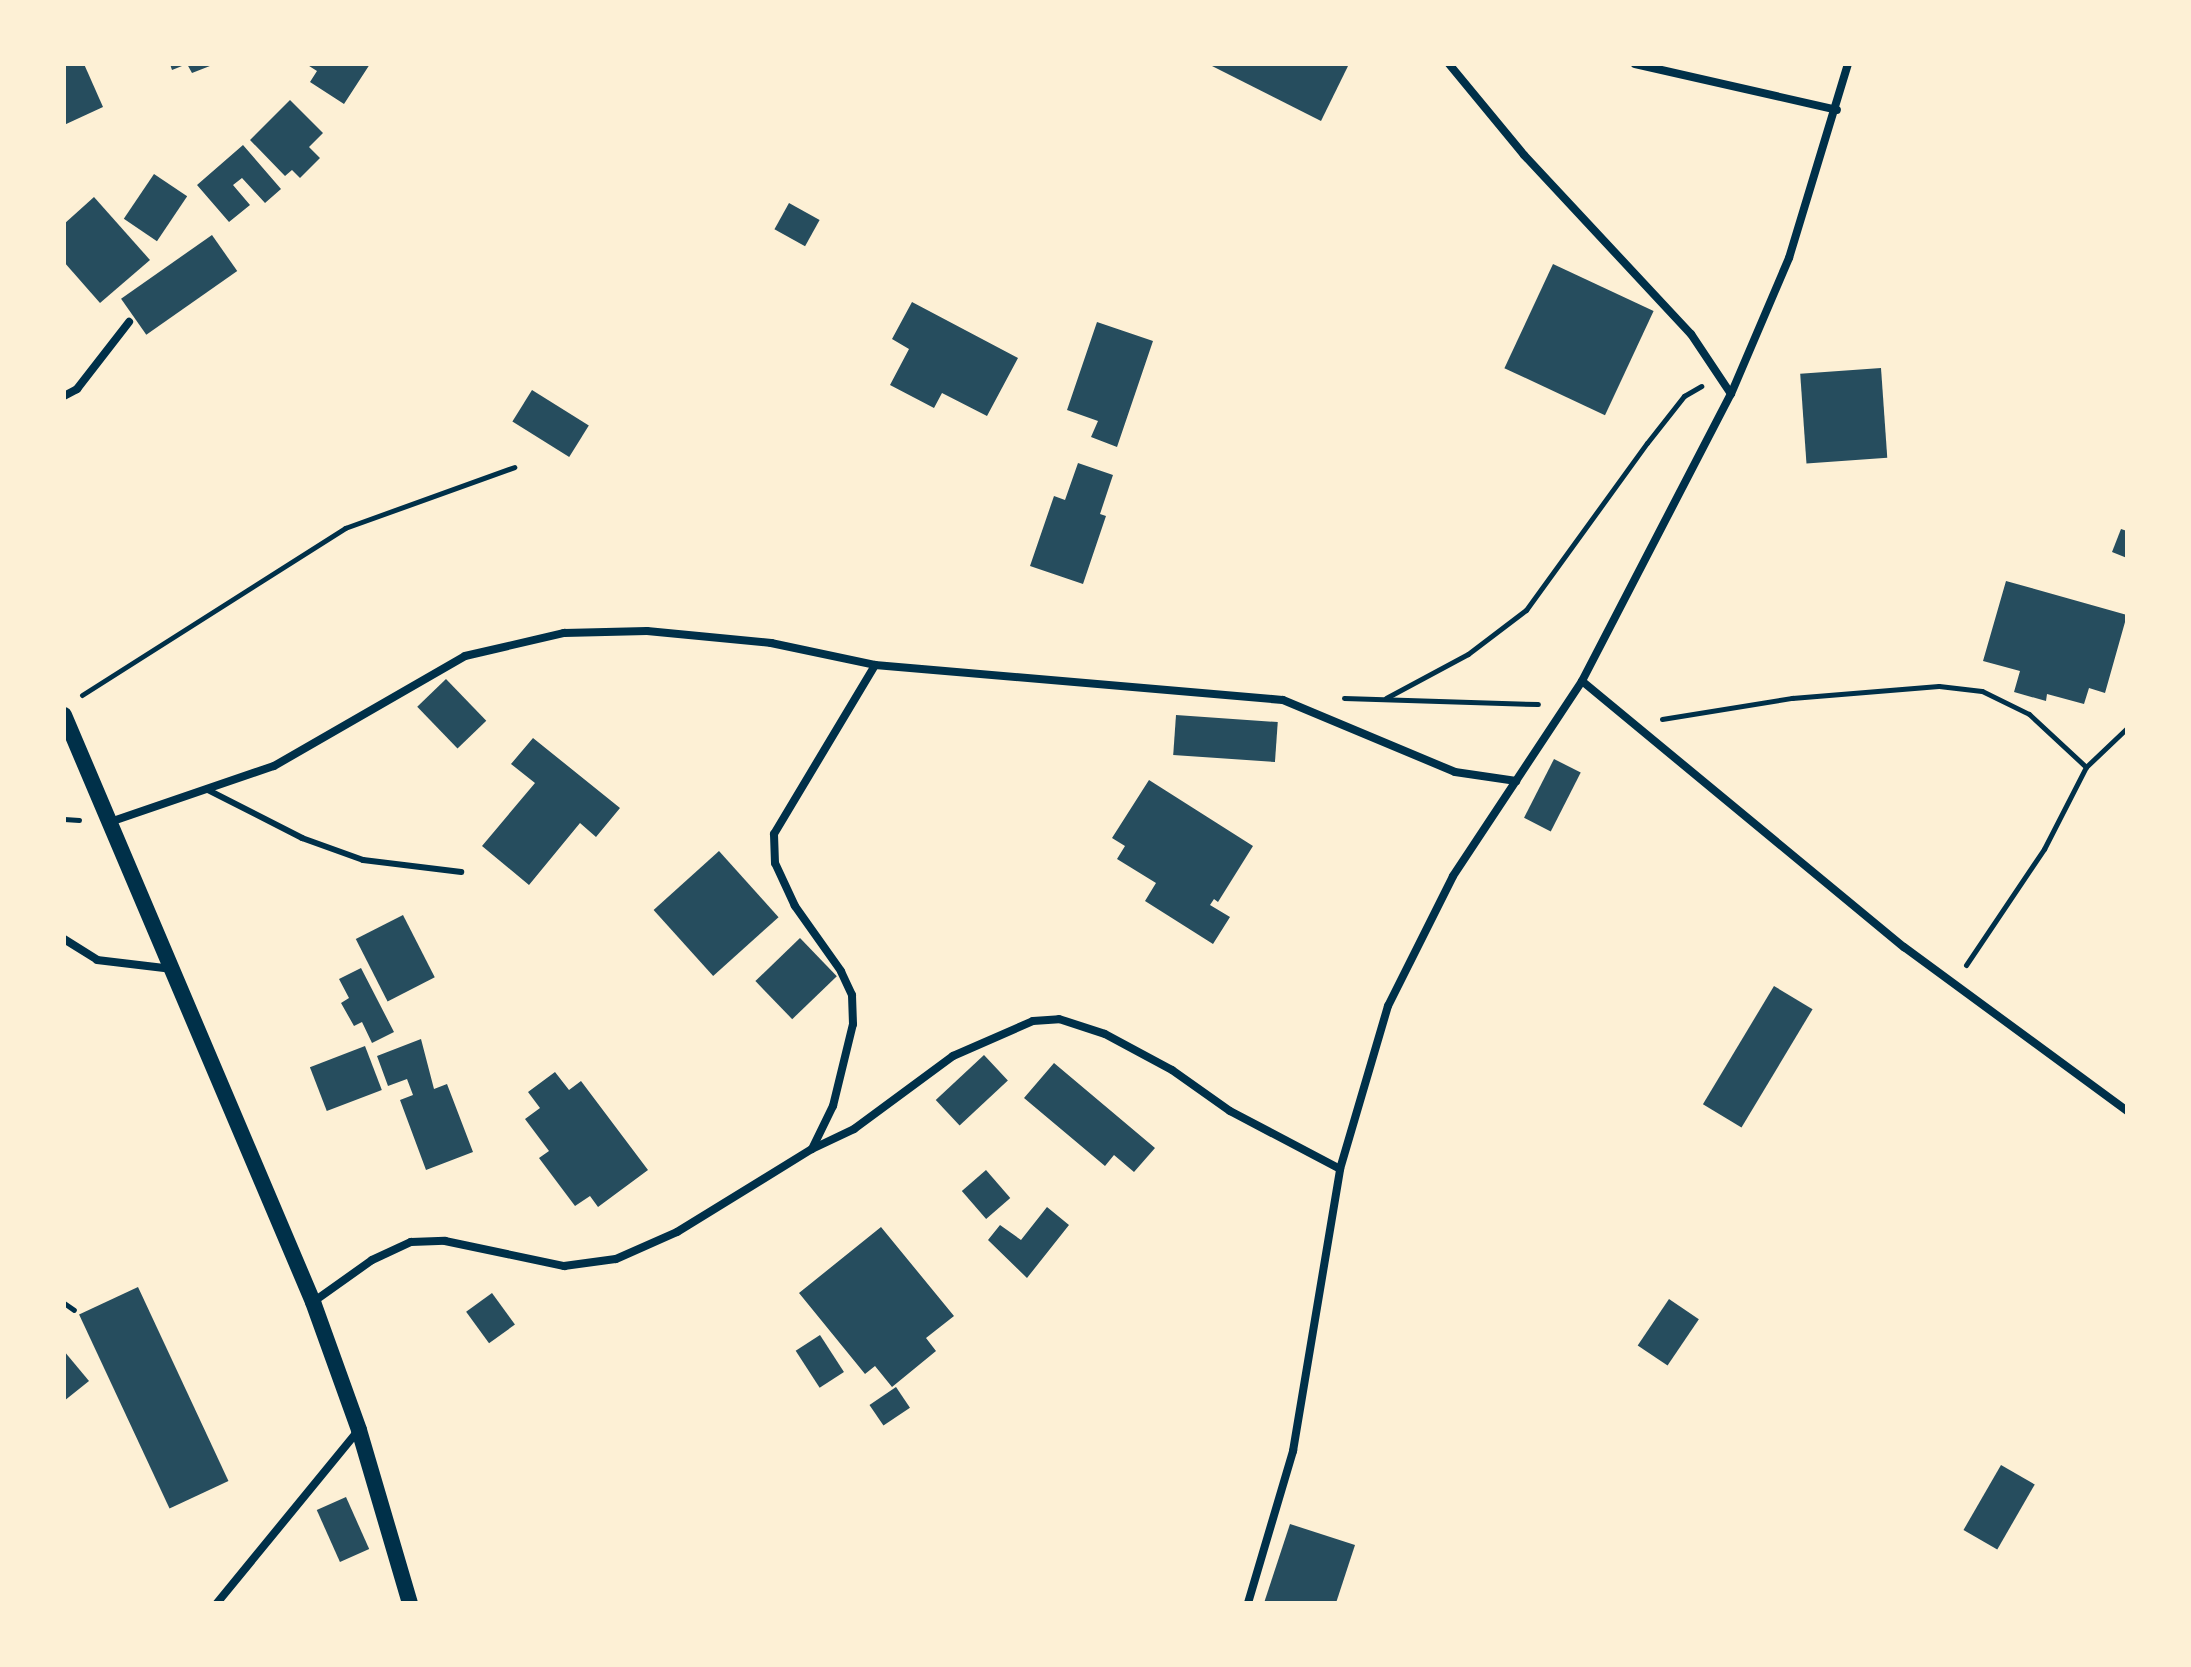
<!DOCTYPE html>
<html>
<head>
<meta charset="utf-8">
<style>
	body { margin:0 }
	#map { position:relative; width:2191px; height:1667px; overflow:hidden; background:#fdf0d5; font-family:Overpass,sans-serif }
	div>[style] { position:absolute }
	.building>* { inset:0; background:#264d5e; transform-origin:0 0 }
	.path>* { height:5px; margin:-2.5px; padding:0 2.5px; transform-origin:2.5px; border-radius:2.5px; background:#003049 }
	.service>* { height:6px; margin:-3px; padding:0 3px; transform-origin:3px; border-radius:3px; background:#003049 }
	.minor>* { height:8px; margin:-4px; padding:0 4px; transform-origin:4px; border-radius:4px; background:#003049 }
	.secondary>* { height:16px; margin:-8px; padding:0 8px; transform-origin:8px; border-radius:8px; background:#003049 }
	span { translate:-50% -50%; white-space:nowrap; text-align:center; line-height:1.15; -webkit-text-stroke:8px #fdf0d5; paint-order:stroke }
	.frame { position:absolute; inset:0; border:66px solid #fdf0d5; pointer-events:none }
</style>
</head>
<body>
<div id="map">
	<div class="building">
		<div style="clip-path:polygon(64px 64px,84px 64px,103px 107px,64px 125px)"></div>
		<div style="clip-path:polygon(170px 64px,215px 64px,192px 73px,187px 64px,172px 70px)"></div>
		<div style="clip-path:polygon(306px 64px,370px 64px,344px 104px,310px 82px,317px 71px)"></div>
		<div style="clip-path:polygon(1208px 64px,1349px 64px,1321px 121px)"></div>
		<div style="clip-path:polygon(290px 100px,323px 133px,309px 147px,320px 158px,300px 178px,292px 170px,285px 176px,250px 140px)"></div>
		<div style="clip-path:polygon(243px 145px,281px 189px,265px 203px,242px 178px,233px 185px,250px 205px,229px 222px,197px 185px)"></div>
		<div style="left:154px;top:174px;width:40px;height:54px;rotate:34deg"></div>
		<div style="clip-path:polygon(94px 197px,150px 260px,100px 303px,64px 262px,64px 224px)"></div>
		<div style="left:789px;top:203px;width:35px;height:30px;rotate:29deg"></div>
		<div style="left:212px;top:235px;width:44px;height:111px;rotate:55deg"></div>
		<div style="left:1553px;top:264px;width:111px;height:115px;rotate:25deg"></div>
		<div style="clip-path:polygon(912px 302px,1018px 358px,987px 416px,942px 393px,934px 408px,890px 385px,909px 349px,892px 339px)"></div>
		<div style="clip-path:polygon(1097px 322px,1153px 341px,1117px 447px,1091px 437px,1098px 421px,1067px 410px)"></div>
		<div style="left:1881px;top:368px;width:90px;height:81px;rotate:86deg"></div>
		<div style="left:532px;top:390px;width:67px;height:37px;rotate:32deg"></div>
		<div style="clip-path:polygon(1078px 463px,1113px 475px,1100px 514px,1106px 516px,1083px 584px,1030px 566px,1054px 496px,1065px 500px)"></div>
		<div style="clip-path:polygon(2121px 529px,2127px 531px,2127px 558px,2112px 552px)"></div>
		<div style="clip-path:polygon(2006px 581px,2127px 615px,2105px 693px,2089px 688px,2084px 704px,2047px 694px,2046px 701px,2014px 692px,2020px 671px,1983px 661px)"></div>
		<div style="left:446px;top:679px;width:58px;height:40px;rotate:46deg"></div>
		<div style="left:1176px;top:715px;width:102px;height:40px;rotate:4deg"></div>
		<div style="clip-path:polygon(533px 738px,620px 808px,596px 837px,580px 823px,529px 885px,482px 846px,535px 783px,511px 764px)"></div>
		<div style="left:1554px;top:759px;width:30px;height:66px;rotate:27deg"></div>
		<div style="clip-path:polygon(1149px 780px,1253px 846px,1218px 902px,1214px 899px,1210px 905px,1230px 917px,1213px 944px,1145px 901px,1156px 883px,1117px 859px,1125px 846px,1112px 838px)"></div>
		<div style="left:719px;top:851px;width:89px;height:88px;rotate:48deg"></div>
		<div style="left:403px;top:915px;width:70px;height:53px;rotate:63deg"></div>
		<div style="left:800px;top:938px;width:53px;height:62px;rotate:46deg"></div>
		<div style="clip-path:polygon(361px 968px,394px 1032px,372px 1043px,362px 1022px,354px 1026px,341px 1003px,349px 998px,339px 979px)"></div>
		<div style="left:1774px;top:986px;width:45px;height:138px;rotate:31deg"></div>
		<div style="clip-path:polygon(421px 1039px,434px 1089px,447px 1084px,473px 1152px,426px 1170px,400px 1100px,413px 1095px,407px 1079px,388px 1086px,377px 1056px)"></div>
		<div style="left:365px;top:1046px;width:47px;height:59px;rotate:69deg"></div>
		<div style="left:984px;top:1055px;width:35px;height:66px;rotate:47deg"></div>
		<div style="clip-path:polygon(1054px 1063px,1155px 1148px,1134px 1172px,1114px 1155px,1105px 1166px,1024px 1098px)"></div>
		<div style="clip-path:polygon(555px 1072px,569px 1090px,581px 1081px,648px 1170px,598px 1207px,590px 1196px,575px 1206px,539px 1158px,549px 1151px,525px 1119px,540px 1108px,528px 1092px)"></div>
		<div style="left:986px;top:1170px;width:37px;height:32px;rotate:49deg"></div>
		<div style="clip-path:polygon(1047px 1207px,1069px 1225px,1027px 1278px,988px 1240px,1000px 1225px,1021px 1240px)"></div>
		<div style="clip-path:polygon(881px 1227px,954px 1316px,926px 1338px,936px 1351px,892px 1387px,875px 1366px,865px 1374px,799px 1293px)"></div>
		<div style="left:138px;top:1287px;width:214px;height:65px;rotate:65deg"></div>
		<div style="left:492px;top:1293px;width:39px;height:32px;rotate:54deg"></div>
		<div style="left:1669px;top:1299px;width:36px;height:56px;rotate:34deg"></div>
		<div style="left:820px;top:1335px;width:44px;height:29px;rotate:57deg"></div>
		<div style="clip-path:polygon(64px 1351px,89px 1381px,64px 1401px)"></div>
		<div style="left:896px;top:1387px;width:25px;height:32px;rotate:56deg"></div>
		<div style="left:2001px;top:1465px;width:39px;height:75px;rotate:30deg"></div>
		<div style="left:346px;top:1497px;width:57px;height:32px;rotate:66deg"></div>
		<div style="clip-path:polygon(1290px 1524px,1355px 1545px,1336px 1603px,1264px 1603px)"></div>
	</div>
	<div class="path">
		<div style="left:82px;top:695px;width:312px;rotate:-32.4deg"></div>
		<div style="left:345px;top:528px;width:180px;rotate:-19.8deg"></div>
		<div style="left:1344px;top:698px;width:194px;rotate:1.8deg"></div>
		<div style="left:1386px;top:698px;width:93px;rotate:-28.2deg"></div>
		<div style="left:1468px;top:654px;width:73px;rotate:-37.2deg"></div>
		<div style="left:1526px;top:610px;width:206px;rotate:-54.1deg"></div>
		<div style="left:1647px;top:443px;width:60px;rotate:-51.8deg"></div>
		<div style="left:1684px;top:396px;width:20px;rotate:-30deg"></div>
		<div style="left:1662px;top:719px;width:132px;rotate:-9.2deg"></div>
		<div style="left:1792px;top:698px;width:147px;rotate:-4.7deg"></div>
		<div style="left:1939px;top:686px;width:43px;rotate:6.6deg"></div>
		<div style="left:1982px;top:691px;width:52px;rotate:26.1deg"></div>
		<div style="left:2029px;top:714px;width:78px;rotate:42.9deg"></div>
		<div style="left:64px;top:819px;width:15px;rotate:4deg"></div>
		<div style="left:1966px;top:965px;width:140px;rotate:-56.1deg"></div>
		<div style="left:2044px;top:849px;width:92px;rotate:-62.9deg"></div>
		<div style="left:2086px;top:767px;width:57px;rotate:-43.6deg"></div>
		<div style="left:64px;top:1303px;width:12px;rotate:35deg"></div>
	</div>
	<div class="service">
		<div style="left:206px;top:789px;width:108px;rotate:27deg"></div>
		<div style="left:302px;top:838px;width:65px;rotate:19.8deg"></div>
		<div style="left:363px;top:860px;width:99px;rotate:7deg"></div>
	</div>
	<div class="minor">
		<div style="left:1449px;top:64px;width:118px;rotate:50.5deg"></div>
		<div style="left:1524px;top:155px;width:245px;rotate:47deg"></div>
		<div style="left:1691px;top:334px;width:72px;rotate:56.3deg"></div>
		<div style="left:1635px;top:64px;width:207px;rotate:12.8deg"></div>
		<div style="left:64px;top:396px;width:15px;rotate:-28deg"></div>
		<div style="left:77px;top:389px;width:85px;rotate:-52.2deg"></div>
		<div style="left:1582px;top:681px;width:418px;rotate:39.6deg"></div>
		<div style="left:1904px;top:947px;width:277px;rotate:36.3deg"></div>
		<div style="left:110px;top:822px;width:173px;rotate:-18.9deg"></div>
		<div style="left:274px;top:766px;width:220px;rotate:-29.9deg"></div>
		<div style="left:465px;top:656px;width:102px;rotate:-13.1deg"></div>
		<div style="left:564px;top:633px;width:83px;rotate:-1.4deg"></div>
		<div style="left:647px;top:631px;width:125px;rotate:5.5deg"></div>
		<div style="left:771px;top:643px;width:106px;rotate:11.9deg"></div>
		<div style="left:875px;top:665px;width:409px;rotate:4.9deg"></div>
		<div style="left:1283px;top:700px;width:186px;rotate:22.7deg"></div>
		<div style="left:1455px;top:772px;width:62px;rotate:8.4deg"></div>
		<div style="left:64px;top:939px;width:39px;rotate:32deg"></div>
		<div style="left:97px;top:960px;width:76px;rotate:6.8deg"></div>
		<div style="left:812px;top:1149px;width:47px;rotate:-25.5deg"></div>
		<div style="left:854px;top:1129px;width:123px;rotate:-36.4deg"></div>
		<div style="left:953px;top:1056px;width:87px;rotate:-23.6deg"></div>
		<div style="left:1033px;top:1021px;width:26px;rotate:-4deg"></div>
		<div style="left:1059px;top:1019px;width:48px;rotate:18.1deg"></div>
		<div style="left:1105px;top:1034px;width:76px;rotate:28.2deg"></div>
		<div style="left:1172px;top:1070px;width:71px;rotate:35.3deg"></div>
		<div style="left:1230px;top:1111px;width:124px;rotate:27.8deg"></div>
		<div style="left:313px;top:1302px;width:72px;rotate:-35.4deg"></div>
		<div style="left:372px;top:1260px;width:43px;rotate:-24.8deg"></div>
		<div style="left:411px;top:1242px;width:34px;rotate:-2deg"></div>
		<div style="left:445px;top:1241px;width:122px;rotate:11.9deg"></div>
		<div style="left:564px;top:1266px;width:52px;rotate:-7.7deg"></div>
		<div style="left:616px;top:1259px;width:67px;rotate:-23.9deg"></div>
		<div style="left:677px;top:1232px;width:158px;rotate:-31.6deg"></div>
		<div style="left:812px;top:1149px;width:48px;rotate:-64deg"></div>
		<div style="left:833px;top:1106px;width:84px;rotate:-76.3deg"></div>
		<div style="left:853px;top:1024px;width:29px;rotate:-92deg"></div>
		<div style="left:852px;top:995px;width:26px;rotate:-115deg"></div>
		<div style="left:841px;top:971px;width:80px;rotate:-125.3deg"></div>
		<div style="left:795px;top:906px;width:47px;rotate:-114.9deg"></div>
		<div style="left:775px;top:863px;width:29px;rotate:-92deg"></div>
		<div style="left:774px;top:834px;width:197px;rotate:-59.1deg"></div>
		<div style="left:217px;top:1603px;width:222px;rotate:-50.7deg"></div>
		<div style="left:1248px;top:1603px;width:159px;rotate:-73.5deg"></div>
		<div style="left:1293px;top:1451px;width:286px;rotate:-80.5deg"></div>
		<div style="left:1340px;top:1169px;width:170px;rotate:-73.6deg"></div>
		<div style="left:1388px;top:1006px;width:145px;rotate:-63.4deg"></div>
		<div style="left:1453px;top:876px;width:234px;rotate:-56.5deg"></div>
		<div style="left:1582px;top:681px;width:323px;rotate:-62.6deg"></div>
		<div style="left:1731px;top:394px;width:148px;rotate:-66.9deg"></div>
		<div style="left:1789px;top:258px;width:203px;rotate:-73.1deg"></div>
	</div>
	<div class="secondary">
		<div style="left:64px;top:715px;width:638px;rotate:67.01deg"></div>
		<div style="left:313px;top:1302px;width:136px;rotate:70.2deg"></div>
		<div style="left:359px;top:1430px;width:180px;rotate:73.6deg"></div>
	</div>
	<div class="frame"></div>
</div>
</body>
</html>
